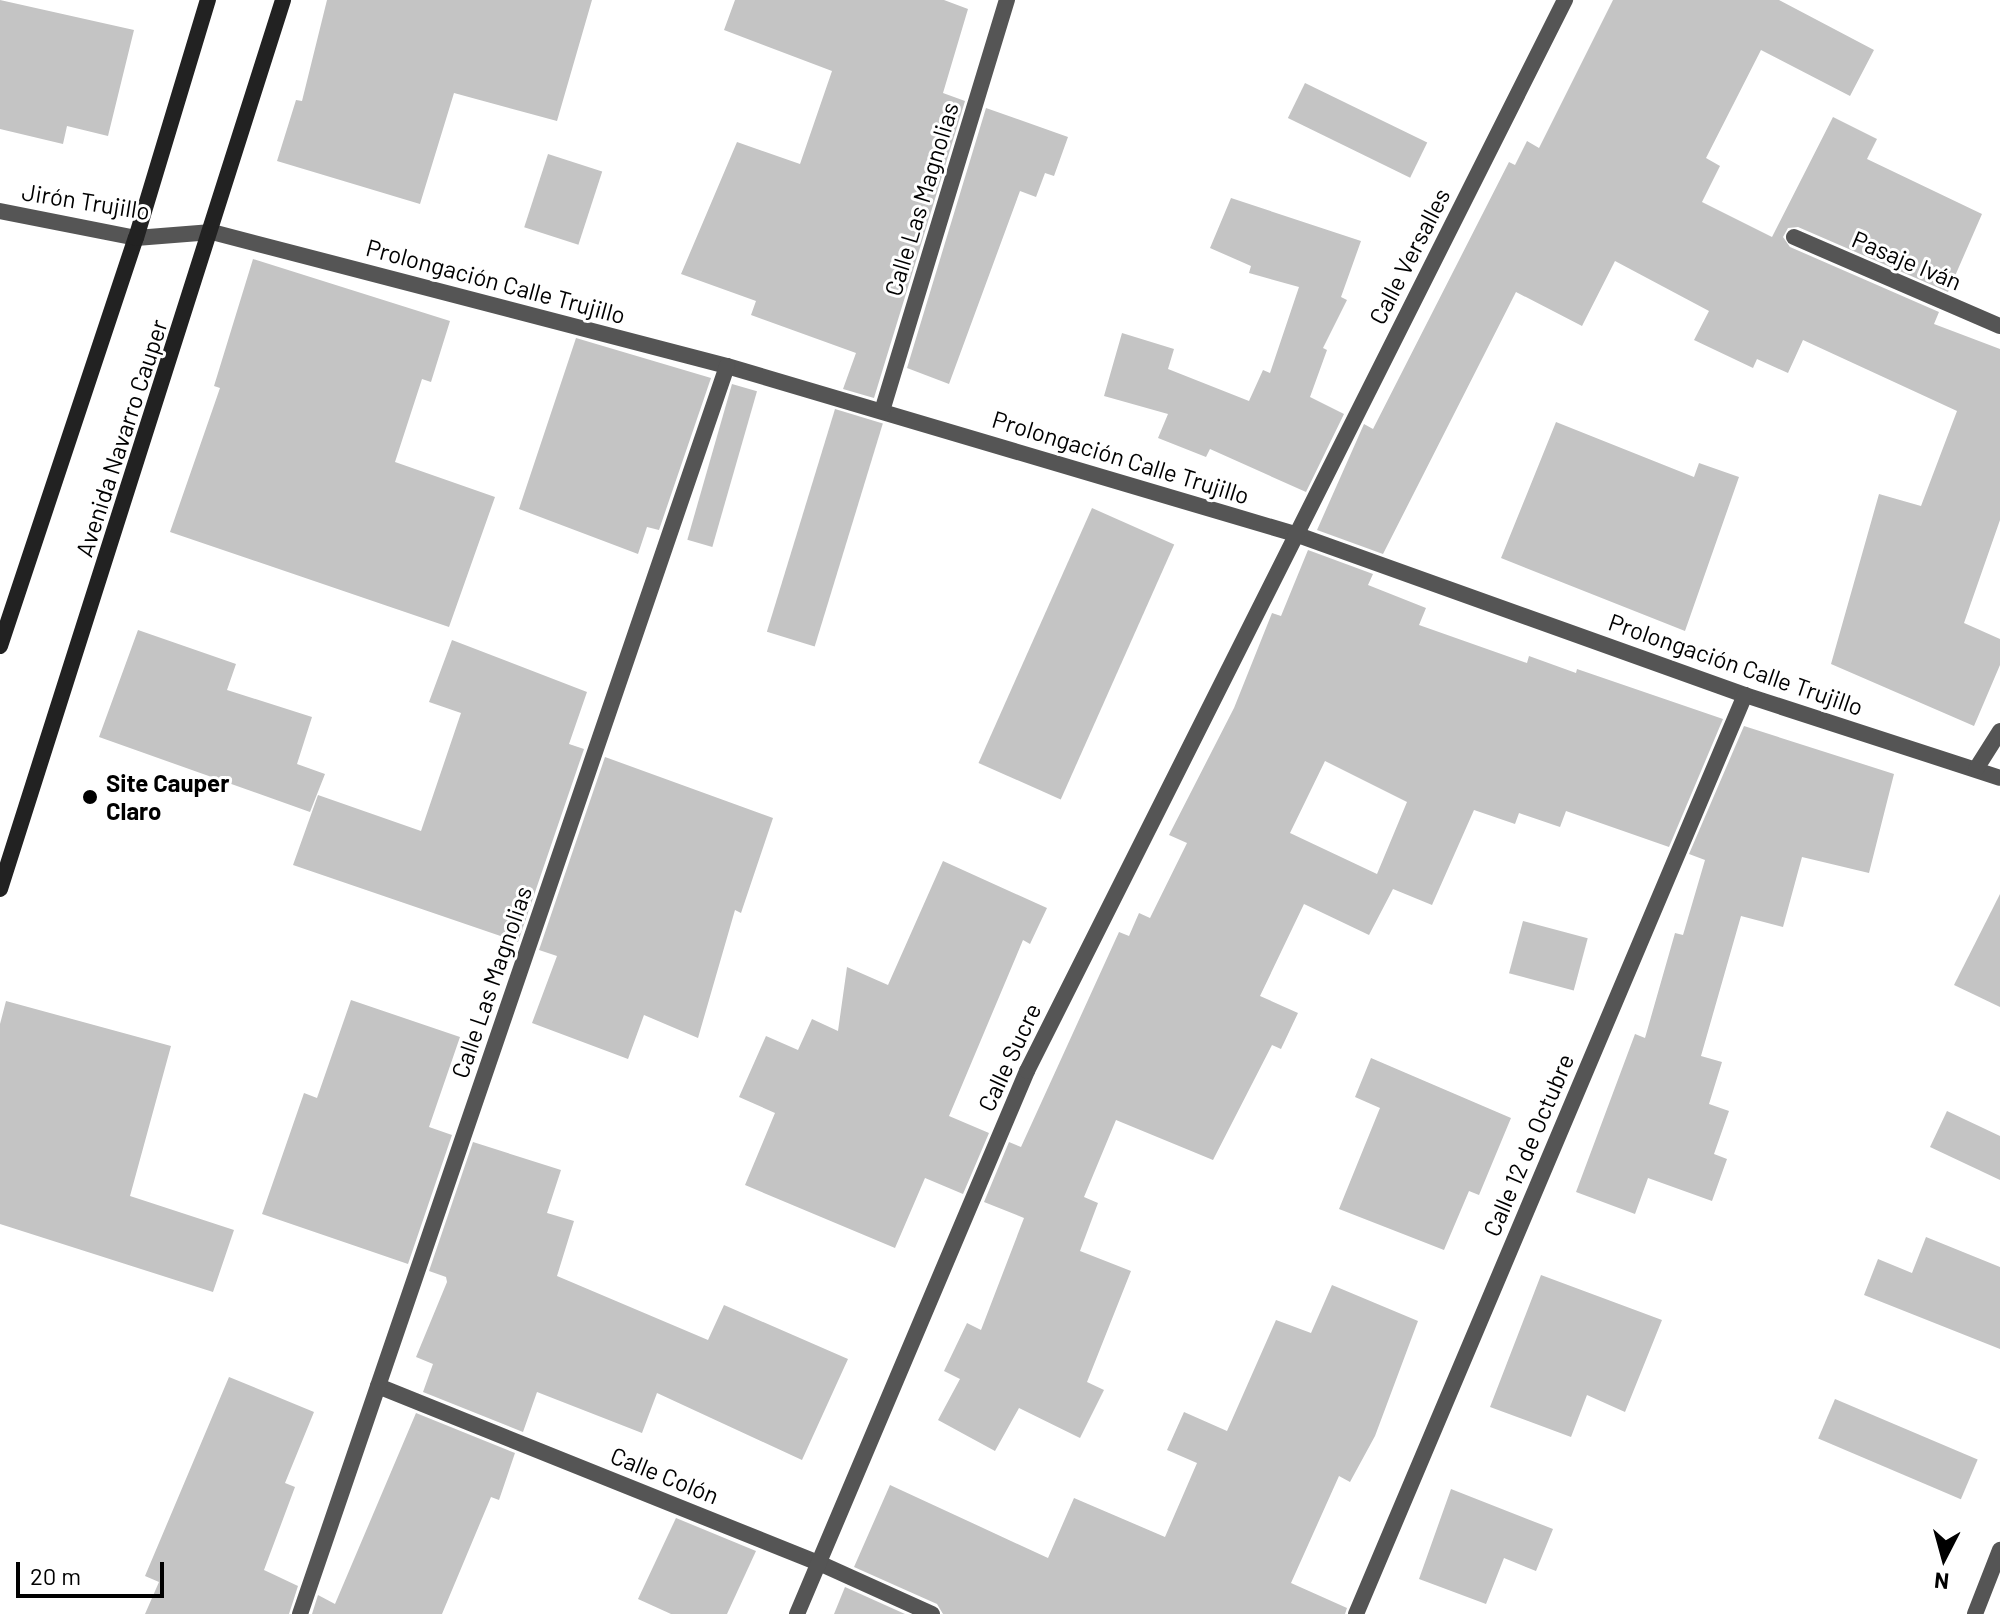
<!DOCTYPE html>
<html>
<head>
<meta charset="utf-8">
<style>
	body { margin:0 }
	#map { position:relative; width:2000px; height:1614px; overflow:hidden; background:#fff; font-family:Barlow,sans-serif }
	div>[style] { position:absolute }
	.building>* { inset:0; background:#c4c4c4; transform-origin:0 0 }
	.lane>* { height:16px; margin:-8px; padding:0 8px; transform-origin:8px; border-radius:8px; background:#555 }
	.street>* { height:16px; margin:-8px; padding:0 8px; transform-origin:8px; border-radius:8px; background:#555 }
	.secondary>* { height:16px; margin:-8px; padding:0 8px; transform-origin:8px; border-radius:8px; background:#222 }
	.dots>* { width:22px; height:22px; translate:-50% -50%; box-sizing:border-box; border:4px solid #fff; border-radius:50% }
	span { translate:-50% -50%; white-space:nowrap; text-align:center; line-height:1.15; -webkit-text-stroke:6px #fff; paint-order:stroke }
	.street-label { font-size:24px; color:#000 }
	.poi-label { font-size:24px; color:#000; font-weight:700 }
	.left { translate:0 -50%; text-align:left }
	.north { position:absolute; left:1904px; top:1518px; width:80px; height:80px; -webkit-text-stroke:6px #fff; paint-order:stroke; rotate:186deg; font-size:22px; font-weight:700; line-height:32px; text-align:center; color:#000 }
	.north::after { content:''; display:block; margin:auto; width:28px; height:36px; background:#000; clip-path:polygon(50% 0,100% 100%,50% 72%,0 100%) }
	.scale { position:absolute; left:16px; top:1562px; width:148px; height:36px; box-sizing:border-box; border:4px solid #000; border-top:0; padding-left:10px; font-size:24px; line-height:28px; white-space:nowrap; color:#000; -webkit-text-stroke:6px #fff; paint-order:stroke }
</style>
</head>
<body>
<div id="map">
	<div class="building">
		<div style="clip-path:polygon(0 0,134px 30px,108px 136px,67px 126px,63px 144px,0 129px)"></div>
		<div style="clip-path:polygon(327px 0,592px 0,557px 121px,454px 93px,420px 204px,277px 161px,296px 100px,302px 101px)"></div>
		<div style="clip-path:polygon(735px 0,944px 0,968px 9px,943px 93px,965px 101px,874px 398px,843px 389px,856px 353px,751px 315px,756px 301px,681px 274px,737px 142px,800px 164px,832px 71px,724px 30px)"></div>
		<div style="clip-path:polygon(1613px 0,1779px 0,1874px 50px,1850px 96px,1761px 50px,1706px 158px,1720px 166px,1702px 202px,1772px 237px,1833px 117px,1877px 139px,1867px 159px,1982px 214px,1948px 292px,1798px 227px,1788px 228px,1783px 237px,1790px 247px,1939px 312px,1934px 324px,2000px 349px,2000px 520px,1964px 623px,2000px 639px,2000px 665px,1974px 726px,1831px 664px,1879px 494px,1921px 506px,1957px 411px,1803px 340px,1788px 373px,1757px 359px,1753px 368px,1694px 340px,1709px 311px,1615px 261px,1582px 326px,1516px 292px,1383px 554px,1317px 530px,1364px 424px,1373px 429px,1509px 162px,1515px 165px,1527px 141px,1539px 148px)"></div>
		<div style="left:1305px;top:83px;width:136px;height:39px;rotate:26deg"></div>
		<div style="clip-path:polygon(986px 108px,1068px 137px,1054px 176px,1045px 173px,1036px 197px,1020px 191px,949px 384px,907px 368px)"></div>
		<div style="left:548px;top:154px;width:57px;height:77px;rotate:18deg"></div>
		<div style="clip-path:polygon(1231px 198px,1361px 241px,1341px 297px,1347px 300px,1323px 348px,1327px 350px,1310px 397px,1344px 414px,1306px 492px,1210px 449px,1206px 457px,1158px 438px,1168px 414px,1104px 396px,1122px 333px,1174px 349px,1168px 369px,1249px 401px,1263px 370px,1270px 373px,1299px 287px,1249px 273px,1251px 266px,1210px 248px)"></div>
		<div style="clip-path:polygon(253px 259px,450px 321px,431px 382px,422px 379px,395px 462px,495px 497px,449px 627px,170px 532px,220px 388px,214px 386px)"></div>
		<div style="clip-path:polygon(576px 338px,711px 378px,659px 530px,647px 527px,638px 554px,519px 509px)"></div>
		<div style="left:732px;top:384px;width:26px;height:162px;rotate:16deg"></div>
		<div style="left:835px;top:409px;width:50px;height:233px;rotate:17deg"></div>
		<div style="clip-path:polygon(1556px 422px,1694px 477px,1699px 463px,1739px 477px,1685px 631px,1501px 558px)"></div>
		<div style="left:1092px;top:508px;width:90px;height:279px;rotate:24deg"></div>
		<div style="clip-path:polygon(evenodd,1308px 550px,1373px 574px,1368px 585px,1426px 608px,1419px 625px,1527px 663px,1529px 656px,1576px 673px,1577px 669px,1723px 719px,1669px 847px,1566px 811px,1560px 827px,1519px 813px,1515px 824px,1474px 810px,1432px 905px,1393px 889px,1369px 935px,1304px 904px,1260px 996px,1298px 1013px,1281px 1049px,1272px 1045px,1213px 1160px,1116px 1120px,1084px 1197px,1098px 1203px,1080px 1251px,1131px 1271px,1087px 1382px,1104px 1390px,1080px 1438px,1019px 1408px,995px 1451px,938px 1420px,960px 1379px,944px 1371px,967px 1323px,981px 1330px,1024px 1218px,984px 1202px,1009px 1142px,1021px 1147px,1119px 932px,1129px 936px,1139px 913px,1150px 918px,1187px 843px,1169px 835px,1234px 708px,1272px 613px,1281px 616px,1308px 550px,1325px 761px,1407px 802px,1377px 874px,1290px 833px,1325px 761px)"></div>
		<div style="clip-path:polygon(138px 630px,236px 664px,227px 690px,312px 717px,297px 764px,325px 774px,310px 812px,99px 737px)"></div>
		<div style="clip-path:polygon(452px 640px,587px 692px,569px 744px,584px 749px,518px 942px,293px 865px,318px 795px,421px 831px,461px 713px,429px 702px)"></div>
		<div style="clip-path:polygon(1744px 726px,1894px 774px,1869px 873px,1802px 857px,1783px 927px,1741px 916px,1701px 1056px,1722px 1062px,1709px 1104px,1729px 1111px,1714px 1154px,1727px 1159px,1712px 1201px,1648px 1178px,1635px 1214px,1576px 1192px,1635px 1034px,1645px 1038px,1675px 933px,1683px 935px,1705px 860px,1689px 854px)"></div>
		<div style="clip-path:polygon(605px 757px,773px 818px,741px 913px,735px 910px,698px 1038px,644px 1015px,628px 1059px,532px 1023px,557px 956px,539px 950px)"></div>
		<div style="clip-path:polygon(943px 861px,1047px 908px,1030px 944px,1023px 940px,949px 1116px,989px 1133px,963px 1194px,925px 1178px,895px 1248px,745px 1185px,775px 1113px,739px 1097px,766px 1036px,798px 1050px,812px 1019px,838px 1031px,847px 967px,888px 985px)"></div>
		<div style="clip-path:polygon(2000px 894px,2000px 1007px,1954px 985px)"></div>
		<div style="left:1523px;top:921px;width:67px;height:54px;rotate:15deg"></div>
		<div style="clip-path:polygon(351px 1000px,460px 1037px,429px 1127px,452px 1135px,408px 1264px,262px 1214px,304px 1093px,317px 1098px)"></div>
		<div style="clip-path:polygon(6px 1001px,171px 1046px,130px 1196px,234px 1230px,213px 1292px,0 1224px,0 1024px)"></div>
		<div style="clip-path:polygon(1371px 1058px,1511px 1118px,1479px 1195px,1469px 1191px,1444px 1250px,1339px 1209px,1380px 1108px,1355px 1097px)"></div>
		<div style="clip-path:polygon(1947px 1111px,2000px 1136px,2000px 1180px,1930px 1147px)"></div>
		<div style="clip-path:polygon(473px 1142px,561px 1170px,547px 1213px,574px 1221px,557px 1276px,708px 1340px,724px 1305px,848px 1359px,802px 1460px,657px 1393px,642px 1433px,537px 1392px,523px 1432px,423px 1392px,433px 1364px,416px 1357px,447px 1282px,446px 1277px,429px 1271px)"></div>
		<div style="clip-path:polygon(1926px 1237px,2000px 1267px,2000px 1349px,1864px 1295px,1878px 1259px,1912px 1273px)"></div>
		<div style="clip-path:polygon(1541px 1275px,1662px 1320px,1625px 1412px,1587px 1395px,1571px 1437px,1490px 1407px)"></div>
		<div style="clip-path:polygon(1332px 1285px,1418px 1321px,1375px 1436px,1350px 1482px,1339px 1476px,1291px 1583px,1347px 1608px,1345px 1614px,943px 1614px,937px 1604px,854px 1567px,890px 1485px,1048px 1558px,1074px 1498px,1165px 1537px,1197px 1463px,1167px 1450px,1184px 1412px,1227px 1431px,1276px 1320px,1311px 1333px)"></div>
		<div style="clip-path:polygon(229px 1377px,314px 1412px,285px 1483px,295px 1487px,264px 1570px,298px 1586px,289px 1614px,145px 1614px,159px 1582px,145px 1576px)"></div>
		<div style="left:1835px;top:1399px;width:155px;height:43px;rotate:23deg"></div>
		<div style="clip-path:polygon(416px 1413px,515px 1453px,499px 1500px,491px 1497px,442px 1614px,312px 1614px,318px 1595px,335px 1604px)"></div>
		<div style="clip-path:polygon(1451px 1489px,1553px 1529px,1536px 1571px,1504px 1558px,1486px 1604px,1419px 1579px)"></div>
		<div style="clip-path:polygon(676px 1518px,756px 1551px,727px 1614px,671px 1614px,638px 1599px)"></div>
		<div style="clip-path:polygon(845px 1587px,905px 1614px,834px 1614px)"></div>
	</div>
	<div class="lane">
		<div style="left:1794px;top:237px;width:224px;rotate:23.4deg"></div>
	</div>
	<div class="street">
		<div style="left:0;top:211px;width:139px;rotate:11.2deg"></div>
		<div style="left:136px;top:238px;width:76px;rotate:-4.5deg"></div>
		<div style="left:212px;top:232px;width:532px;rotate:14.58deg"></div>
		<div style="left:727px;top:366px;width:592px;rotate:16.48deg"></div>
		<div style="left:1295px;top:534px;width:478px;rotate:19.7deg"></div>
		<div style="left:1745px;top:695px;width:268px;rotate:18deg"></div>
		<div style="left:882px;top:411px;width:430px;rotate:-73.1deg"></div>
		<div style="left:1976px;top:769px;width:45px;rotate:-57.7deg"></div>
		<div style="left:378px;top:1386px;width:475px;rotate:21.9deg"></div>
		<div style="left:819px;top:1563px;width:124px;rotate:24.3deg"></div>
		<div style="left:300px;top:1614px;width:1319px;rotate:-71.11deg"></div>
		<div style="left:797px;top:1614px;width:590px;rotate:-67.04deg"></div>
		<div style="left:1027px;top:1071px;width:1199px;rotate:-63.33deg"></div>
		<div style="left:1356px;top:1614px;width:998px;rotate:-67.06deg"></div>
		<div style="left:1975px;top:1614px;width:69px;rotate:-68.7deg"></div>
	</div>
	<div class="secondary">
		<div style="left:0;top:646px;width:430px;rotate:-71.6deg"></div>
		<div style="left:136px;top:238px;width:249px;rotate:-73.2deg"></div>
		<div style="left:0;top:889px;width:933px;rotate:-72.34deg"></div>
	</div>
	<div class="dots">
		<div style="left:90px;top:797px;background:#000"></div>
	</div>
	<div class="street-label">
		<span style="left:921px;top:199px;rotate:-73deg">Calle Las Magnolias</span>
		<span style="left:86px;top:201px;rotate:9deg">Jirón Trujillo</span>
		<span style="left:1409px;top:256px;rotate:-63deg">Calle Versalles</span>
		<span style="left:1907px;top:260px;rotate:23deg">Pasaje Iván</span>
		<span style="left:496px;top:281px;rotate:15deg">Prolongación Calle Trujillo</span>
		<span style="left:121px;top:438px;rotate:-72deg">Avenida Navarro Cauper</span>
		<span style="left:1121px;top:457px;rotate:17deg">Prolongación Calle Trujillo</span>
		<span style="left:1736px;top:664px;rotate:19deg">Prolongación Calle Trujillo</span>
		<span style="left:491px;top:982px;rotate:-71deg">Calle Las Magnolias</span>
		<span style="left:1009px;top:1057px;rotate:-65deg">Calle Sucre</span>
		<span style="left:1528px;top:1145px;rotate:-67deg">Calle 12 de Octubre</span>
		<span style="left:665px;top:1475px;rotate:22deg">Calle Colón</span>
	</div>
	<div class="poi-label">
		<span class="left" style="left:106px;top:797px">Site Cauper<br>Claro</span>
	</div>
	<div class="north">N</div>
	<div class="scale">20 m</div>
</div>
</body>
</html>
